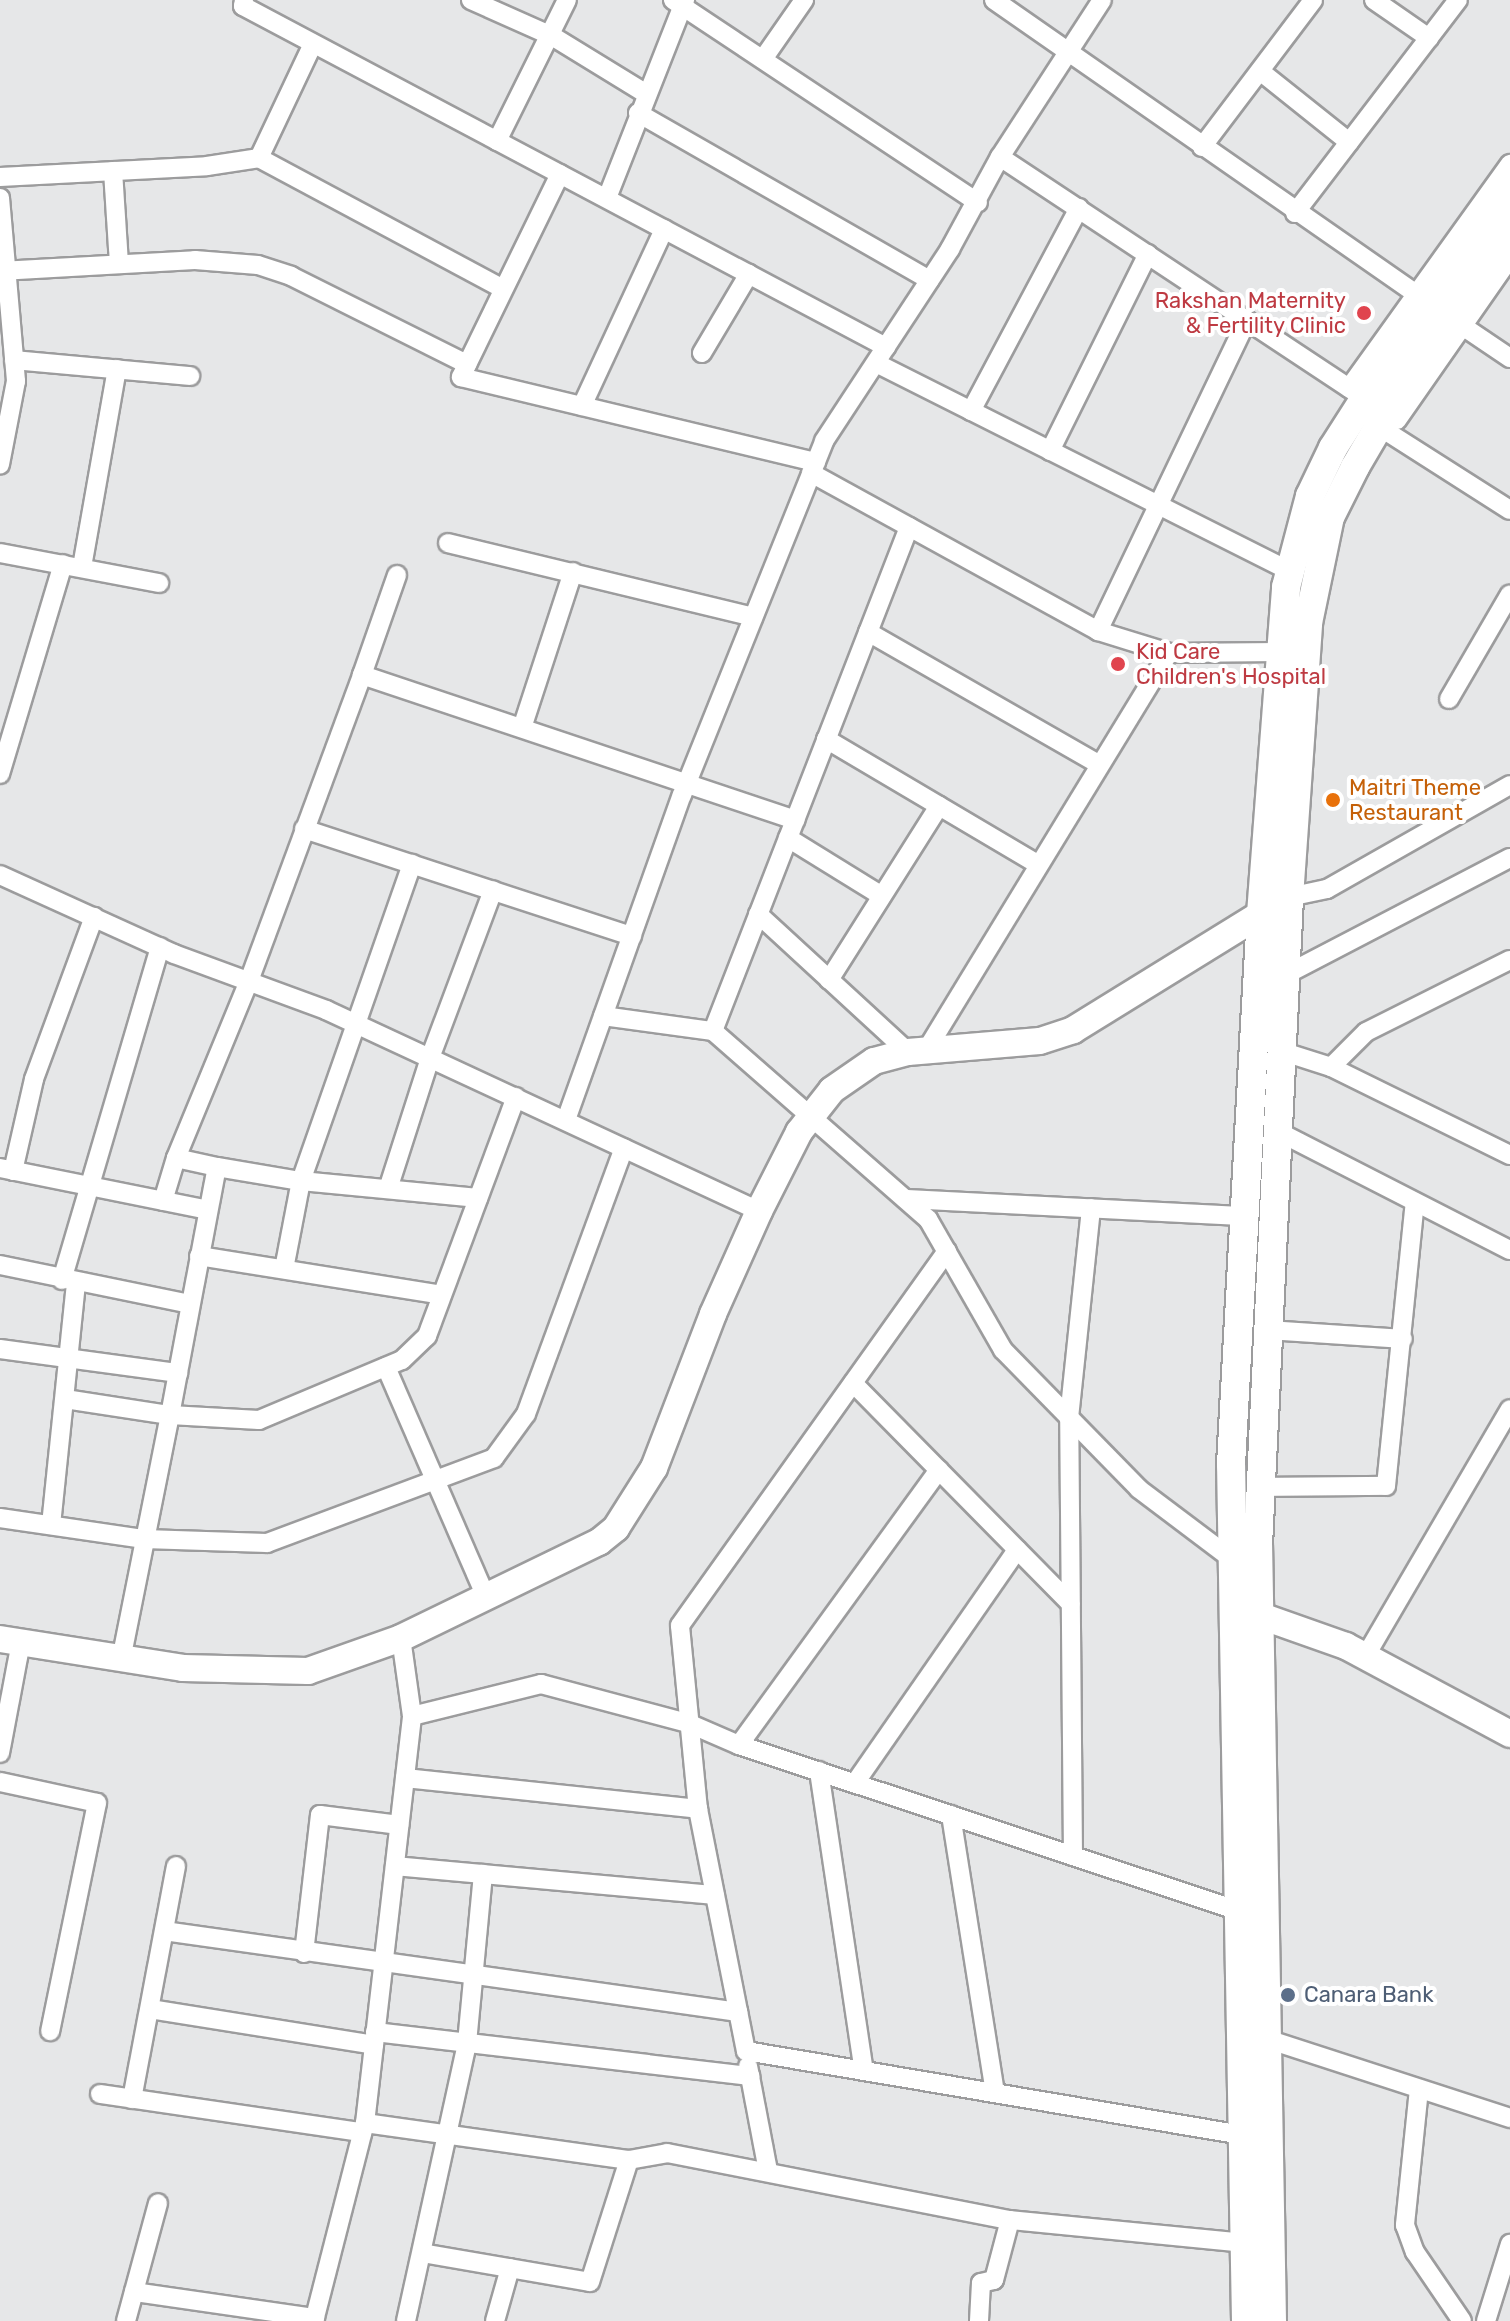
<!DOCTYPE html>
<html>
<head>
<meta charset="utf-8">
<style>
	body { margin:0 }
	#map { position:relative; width:1510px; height:2321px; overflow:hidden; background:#e6e7e8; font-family:Rubik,sans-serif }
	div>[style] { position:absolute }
	.roads { filter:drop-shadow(2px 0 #9c9c9d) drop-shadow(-2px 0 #9c9c9d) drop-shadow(0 2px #9c9c9d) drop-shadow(0 -2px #9c9c9d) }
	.street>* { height:18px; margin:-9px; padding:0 9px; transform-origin:9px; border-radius:9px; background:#fff }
	.secondary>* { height:26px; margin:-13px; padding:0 13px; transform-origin:13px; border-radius:13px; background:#fff }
	.primary>* { height:28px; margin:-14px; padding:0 14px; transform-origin:14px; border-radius:14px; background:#fff }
	.dots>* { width:22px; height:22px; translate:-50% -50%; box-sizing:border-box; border:4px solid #fff; border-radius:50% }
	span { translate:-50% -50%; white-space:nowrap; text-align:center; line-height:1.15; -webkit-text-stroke:8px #fff; paint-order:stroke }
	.health-label { font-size:22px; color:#be3a42 }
	.right { translate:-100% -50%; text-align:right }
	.left { translate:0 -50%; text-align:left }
	.food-label { font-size:22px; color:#c56008 }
	.service-label { font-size:22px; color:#4e5e75 }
</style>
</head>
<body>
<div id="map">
	<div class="roads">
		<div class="street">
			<div style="left:244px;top:0;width:6px;rotate:99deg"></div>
			<div style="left:243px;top:6px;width:728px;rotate:27.94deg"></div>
			<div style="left:471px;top:0;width:89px;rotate:24deg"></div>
			<div style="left:552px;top:36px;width:109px;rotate:31.5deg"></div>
			<div style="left:673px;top:0;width:366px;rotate:33.6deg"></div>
			<div style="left:994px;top:0;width:513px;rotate:34.84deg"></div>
			<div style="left:1374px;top:0;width:67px;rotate:34.6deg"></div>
			<div style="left:763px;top:59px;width:72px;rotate:-55.2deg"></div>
			<div style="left:1260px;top:71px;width:114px;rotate:38.6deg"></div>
			<div style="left:638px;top:113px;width:336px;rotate:29.8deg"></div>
			<div style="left:497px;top:141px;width:157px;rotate:-63.6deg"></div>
			<div style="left:1202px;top:147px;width:184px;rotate:-52.9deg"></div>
			<div style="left:1000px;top:157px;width:437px;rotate:33.5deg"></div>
			<div style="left:259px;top:158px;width:126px;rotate:-64.7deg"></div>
			<div style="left:113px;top:171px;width:93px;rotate:86.3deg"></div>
			<div style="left:560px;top:174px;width:226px;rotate:116deg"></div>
			<div style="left:461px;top:377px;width:365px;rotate:13.5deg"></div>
			<div style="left:0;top:177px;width:207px;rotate:-3deg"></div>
			<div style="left:207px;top:166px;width:53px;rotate:-8.7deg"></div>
			<div style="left:259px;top:158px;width:277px;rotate:28.2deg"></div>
			<div style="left:0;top:198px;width:184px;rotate:85deg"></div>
			<div style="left:16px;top:381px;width:85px;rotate:100.9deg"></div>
			<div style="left:607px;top:198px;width:213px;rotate:-68.5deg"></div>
			<div style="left:1295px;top:213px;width:268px;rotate:-52.6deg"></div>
			<div style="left:0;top:271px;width:195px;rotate:-3.2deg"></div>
			<div style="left:195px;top:260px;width:63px;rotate:4.5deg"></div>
			<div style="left:258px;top:265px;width:35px;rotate:18deg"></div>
			<div style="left:291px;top:276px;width:197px;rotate:26.6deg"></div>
			<div style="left:1247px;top:320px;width:345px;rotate:115.6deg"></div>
			<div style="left:1098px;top:631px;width:74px;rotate:17.2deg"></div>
			<div style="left:1169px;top:653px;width:112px;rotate:-0.5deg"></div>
			<div style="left:1461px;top:325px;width:59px;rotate:34deg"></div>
			<div style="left:702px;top:353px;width:92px;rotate:-59.3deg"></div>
			<div style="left:14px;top:360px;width:177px;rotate:5.2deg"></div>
			<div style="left:876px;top:363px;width:463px;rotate:26.7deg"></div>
			<div style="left:1349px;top:388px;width:276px;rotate:-54.3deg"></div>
			<div style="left:582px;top:406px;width:195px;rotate:-65.1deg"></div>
			<div style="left:971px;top:411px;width:230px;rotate:-62deg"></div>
			<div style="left:1397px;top:420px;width:198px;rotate:-55.1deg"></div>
			<div style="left:1378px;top:426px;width:156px;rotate:32.5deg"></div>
			<div style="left:1050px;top:451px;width:220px;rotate:-63.6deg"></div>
			<div style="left:811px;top:473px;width:328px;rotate:28.8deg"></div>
			<div style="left:909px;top:527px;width:541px;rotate:111.25deg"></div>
			<div style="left:713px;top:1031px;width:286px;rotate:41.2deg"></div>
			<div style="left:928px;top:1219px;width:151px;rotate:60.2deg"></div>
			<div style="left:1003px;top:1350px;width:194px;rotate:45.6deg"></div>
			<div style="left:1139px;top:1489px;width:116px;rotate:37deg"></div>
			<div style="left:448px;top:543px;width:314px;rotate:13.6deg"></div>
			<div style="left:0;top:553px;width:162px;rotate:10.7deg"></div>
			<div style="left:82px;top:567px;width:201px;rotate:-80deg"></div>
			<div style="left:868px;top:632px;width:267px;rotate:29.8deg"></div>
			<div style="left:362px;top:675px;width:106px;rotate:-70.7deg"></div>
			<div style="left:1449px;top:699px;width:121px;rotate:-59.8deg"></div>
			<div style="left:522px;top:728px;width:164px;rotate:-71.9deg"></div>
			<div style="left:826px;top:739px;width:247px;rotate:30.6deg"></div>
			<div style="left:0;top:774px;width:219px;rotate:-73.3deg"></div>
			<div style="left:304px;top:829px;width:345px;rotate:18.1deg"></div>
			<div style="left:788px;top:838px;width:110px;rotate:31.7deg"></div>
			<div style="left:0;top:875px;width:191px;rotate:24.4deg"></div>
			<div style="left:174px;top:954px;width:162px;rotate:20.2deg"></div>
			<div style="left:326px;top:1010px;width:477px;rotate:24.9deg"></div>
			<div style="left:1289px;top:897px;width:39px;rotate:-12deg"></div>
			<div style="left:1327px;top:889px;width:210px;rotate:-29.6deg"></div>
			<div style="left:758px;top:914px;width:204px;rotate:42.6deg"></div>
			<div style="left:1287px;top:974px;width:251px;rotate:-27.5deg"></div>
			<div style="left:829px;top:980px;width:206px;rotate:-57.7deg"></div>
			<div style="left:603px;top:1016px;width:111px;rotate:7.8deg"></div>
			<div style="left:927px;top:1049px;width:464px;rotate:-58.6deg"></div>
			<div style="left:1284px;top:1052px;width:49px;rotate:17.7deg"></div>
			<div style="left:1331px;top:1067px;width:199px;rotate:26.2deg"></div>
			<div style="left:1331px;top:1067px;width:49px;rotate:-45deg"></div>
			<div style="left:1366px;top:1032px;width:161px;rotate:-26.6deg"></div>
			<div style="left:566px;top:1120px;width:345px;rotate:-70.4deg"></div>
			<div style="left:682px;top:795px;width:381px;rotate:-68.1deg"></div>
			<div style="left:824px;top:441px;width:230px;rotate:-56.7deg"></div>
			<div style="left:950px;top:249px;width:105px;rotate:-61.5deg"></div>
			<div style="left:1000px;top:157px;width:187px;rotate:-57deg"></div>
			<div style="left:1279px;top:1132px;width:259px;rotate:27.1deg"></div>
			<div style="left:217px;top:1167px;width:42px;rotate:-167.6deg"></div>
			<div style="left:176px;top:1158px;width:191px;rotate:-67.6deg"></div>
			<div style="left:249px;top:981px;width:326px;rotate:-69.7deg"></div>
			<div style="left:362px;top:675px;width:457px;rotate:18.5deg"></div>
			<div style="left:0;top:1168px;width:212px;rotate:11.4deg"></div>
			<div style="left:13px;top:1171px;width:94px;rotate:-77.1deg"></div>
			<div style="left:34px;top:1079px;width:173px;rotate:-69.7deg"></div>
			<div style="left:388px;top:1189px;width:138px;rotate:-72.2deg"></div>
			<div style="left:430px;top:1058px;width:179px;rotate:-69.4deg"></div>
			<div style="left:906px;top:1199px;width:341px;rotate:2.9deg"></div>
			<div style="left:163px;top:1201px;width:45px;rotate:-73.2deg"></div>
			<div style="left:947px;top:1251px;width:460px;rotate:125.5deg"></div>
			<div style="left:680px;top:1626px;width:184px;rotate:84.4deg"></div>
			<div style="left:698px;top:1809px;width:247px;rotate:78.8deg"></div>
			<div style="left:746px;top:2051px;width:503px;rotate:9.61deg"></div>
			<div style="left:199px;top:1256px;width:246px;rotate:9.1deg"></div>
			<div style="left:0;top:1265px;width:194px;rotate:11.6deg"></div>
			<div style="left:284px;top:1269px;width:90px;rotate:-79.1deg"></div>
			<div style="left:301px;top:1181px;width:336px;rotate:-70.7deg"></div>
			<div style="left:62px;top:1280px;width:347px;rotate:-73.6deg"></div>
			<div style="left:1269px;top:1330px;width:134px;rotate:3.8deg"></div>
			<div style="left:0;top:1349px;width:180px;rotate:7.7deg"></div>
			<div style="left:386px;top:1367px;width:253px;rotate:66.5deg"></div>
			<div style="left:853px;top:1383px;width:310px;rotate:45.4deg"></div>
			<div style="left:65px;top:1399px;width:106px;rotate:8.7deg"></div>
			<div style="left:170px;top:1415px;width:252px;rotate:-79.3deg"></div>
			<div style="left:217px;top:1167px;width:85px;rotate:9.5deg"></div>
			<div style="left:301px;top:1181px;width:178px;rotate:5.5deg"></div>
			<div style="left:1261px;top:1487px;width:125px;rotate:-0.5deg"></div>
			<div style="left:1386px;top:1486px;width:285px;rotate:-84.2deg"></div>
			<div style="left:0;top:1518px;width:146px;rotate:8.3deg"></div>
			<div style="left:144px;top:1539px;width:123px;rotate:1.9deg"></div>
			<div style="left:267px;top:1543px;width:242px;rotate:-20.5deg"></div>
			<div style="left:494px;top:1458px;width:54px;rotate:-54deg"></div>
			<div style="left:526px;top:1414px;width:283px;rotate:-69.8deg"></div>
			<div style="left:51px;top:1525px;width:243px;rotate:-84.1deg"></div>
			<div style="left:1365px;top:1657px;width:287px;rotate:-59.7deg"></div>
			<div style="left:121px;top:1660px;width:250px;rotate:-78.7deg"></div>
			<div style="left:170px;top:1415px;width:89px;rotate:3.2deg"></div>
			<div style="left:259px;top:1420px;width:155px;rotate:-22.8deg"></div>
			<div style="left:402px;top:1360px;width:35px;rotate:-44deg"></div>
			<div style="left:427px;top:1336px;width:255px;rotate:-69.6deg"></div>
			<div style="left:412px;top:1716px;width:133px;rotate:-13.9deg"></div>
			<div style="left:541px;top:1684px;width:152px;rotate:14.9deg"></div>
			<div style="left:688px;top:1723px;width:56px;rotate:23.3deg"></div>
			<div style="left:739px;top:1745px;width:527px;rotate:18.37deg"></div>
			<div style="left:739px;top:1745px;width:340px;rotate:-54deg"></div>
			<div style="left:0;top:1753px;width:113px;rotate:-79.3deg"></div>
			<div style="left:819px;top:1771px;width:303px;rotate:81.5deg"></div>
			<div style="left:405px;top:1778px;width:295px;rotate:6deg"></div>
			<div style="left:0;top:1782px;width:99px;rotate:12.2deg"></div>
			<div style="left:97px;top:1803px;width:233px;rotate:101.6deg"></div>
			<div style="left:855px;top:1783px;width:284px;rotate:-55.2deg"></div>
			<div style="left:951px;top:1815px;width:281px;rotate:81deg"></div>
			<div style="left:1073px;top:1856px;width:438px;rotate:-90.5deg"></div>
			<div style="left:1069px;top:1418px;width:211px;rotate:-84deg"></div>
			<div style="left:395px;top:1866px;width:321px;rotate:5.2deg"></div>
			<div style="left:164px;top:1931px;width:580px;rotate:8.03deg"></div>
			<div style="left:304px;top:1953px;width:139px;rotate:-83.4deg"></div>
			<div style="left:320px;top:1815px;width:80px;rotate:7.2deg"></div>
			<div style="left:150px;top:2009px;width:227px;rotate:9.1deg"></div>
			<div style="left:375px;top:2032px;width:378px;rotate:6.7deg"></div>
			<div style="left:1267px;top:2039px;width:256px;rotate:18deg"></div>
			<div style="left:748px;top:2066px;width:107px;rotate:79.2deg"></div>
			<div style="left:1419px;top:2089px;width:137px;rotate:95.9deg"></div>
			<div style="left:1405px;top:2225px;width:29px;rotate:70deg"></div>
			<div style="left:1415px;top:2252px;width:83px;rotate:55.7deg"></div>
			<div style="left:100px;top:2094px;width:265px;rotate:8.3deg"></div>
			<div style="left:132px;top:2099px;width:237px;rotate:-79.3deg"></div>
			<div style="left:365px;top:2123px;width:267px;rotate:8deg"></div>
			<div style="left:629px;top:2160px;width:39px;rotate:-10deg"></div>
			<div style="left:667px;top:2153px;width:349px;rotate:11.1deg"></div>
			<div style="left:1010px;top:2220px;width:235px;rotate:5.6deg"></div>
			<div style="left:422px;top:2253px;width:170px;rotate:9.8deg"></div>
			<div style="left:590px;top:2282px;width:128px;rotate:-72.3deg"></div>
			<div style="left:134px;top:2292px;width:183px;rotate:8.2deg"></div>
			<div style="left:126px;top:2321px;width:122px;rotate:-74.8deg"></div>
			<div style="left:314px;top:2321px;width:204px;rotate:-75.6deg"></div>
			<div style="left:365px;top:2123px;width:410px;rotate:-83.4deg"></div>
			<div style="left:412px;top:1716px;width:79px;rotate:-98deg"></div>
			<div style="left:406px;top:2321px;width:285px;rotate:-77.6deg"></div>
			<div style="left:467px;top:2043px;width:170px;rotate:-84.6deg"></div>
			<div style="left:495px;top:2321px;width:55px;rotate:-74.2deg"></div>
			<div style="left:979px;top:2321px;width:38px;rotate:-87deg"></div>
			<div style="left:981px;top:2283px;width:13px;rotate:-13deg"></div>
			<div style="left:994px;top:2280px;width:62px;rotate:-75.1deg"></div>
			<div style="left:1486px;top:2321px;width:81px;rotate:-72.7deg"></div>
		</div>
		<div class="secondary">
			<div style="left:1241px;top:1616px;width:20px"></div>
			<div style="left:1261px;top:1616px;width:90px;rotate:19.4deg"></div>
			<div style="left:1346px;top:1646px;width:186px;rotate:28.2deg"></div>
			<div style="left:0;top:1639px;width:185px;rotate:9deg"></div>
			<div style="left:183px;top:1668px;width:125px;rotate:1.4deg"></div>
			<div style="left:308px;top:1671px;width:99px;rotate:-19.5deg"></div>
			<div style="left:401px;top:1638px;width:220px;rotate:-25.9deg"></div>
			<div style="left:599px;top:1542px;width:22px;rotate:-39deg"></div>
			<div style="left:616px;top:1528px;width:71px;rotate:-57.7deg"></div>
			<div style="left:654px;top:1468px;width:165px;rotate:-69deg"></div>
			<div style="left:713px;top:1314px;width:113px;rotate:-65.9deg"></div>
			<div style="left:759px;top:1211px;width:89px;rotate:-63.1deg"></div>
			<div style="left:799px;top:1132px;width:53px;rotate:-51.8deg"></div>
			<div style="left:832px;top:1090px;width:51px;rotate:-34.6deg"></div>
			<div style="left:874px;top:1061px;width:35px;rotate:-15deg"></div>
			<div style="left:908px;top:1052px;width:132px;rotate:-4.8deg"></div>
			<div style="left:1040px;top:1041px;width:35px;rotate:-18deg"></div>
			<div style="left:1073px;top:1030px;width:238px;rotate:-31.7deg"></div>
		</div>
		<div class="primary">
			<div style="left:1246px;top:2321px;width:856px;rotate:-91deg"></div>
			<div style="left:1231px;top:1465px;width:552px;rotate:-86.88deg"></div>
			<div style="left:1261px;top:914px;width:328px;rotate:-85.6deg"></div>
			<div style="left:1286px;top:587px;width:94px;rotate:-75.2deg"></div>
			<div style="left:1310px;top:496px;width:53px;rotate:-64.4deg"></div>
			<div style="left:1333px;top:448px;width:174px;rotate:-57.4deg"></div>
			<div style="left:1427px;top:301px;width:139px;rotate:-53.2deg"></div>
			<div style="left:1272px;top:2321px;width:776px;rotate:-91.03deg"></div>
			<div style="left:1258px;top:1545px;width:649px;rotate:-87.26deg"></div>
			<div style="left:1289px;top:897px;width:275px;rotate:-86deg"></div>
			<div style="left:1308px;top:623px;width:108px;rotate:-78.3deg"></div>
			<div style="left:1330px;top:517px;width:56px;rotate:-63.4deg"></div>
			<div style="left:1355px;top:467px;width:160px;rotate:-59.6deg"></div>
			<div style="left:1436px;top:329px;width:128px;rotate:-54.6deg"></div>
		</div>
	</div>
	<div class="dots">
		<div style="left:1364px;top:313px;background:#e0444e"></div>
		<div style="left:1118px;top:664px;background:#e0444e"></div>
		<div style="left:1333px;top:800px;background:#e8710a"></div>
		<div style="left:1288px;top:1995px;background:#5c6f8a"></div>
	</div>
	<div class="health-label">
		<span class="right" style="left:1346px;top:313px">Rakshan Maternity<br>&amp; Fertility Clinic</span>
		<span class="left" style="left:1136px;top:664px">Kid Care<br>Children's Hospital</span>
	</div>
	<div class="food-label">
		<span class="left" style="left:1349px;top:800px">Maitri Theme<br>Restaurant</span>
	</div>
	<div class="service-label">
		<span class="left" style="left:1304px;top:1995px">Canara Bank</span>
	</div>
</div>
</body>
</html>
